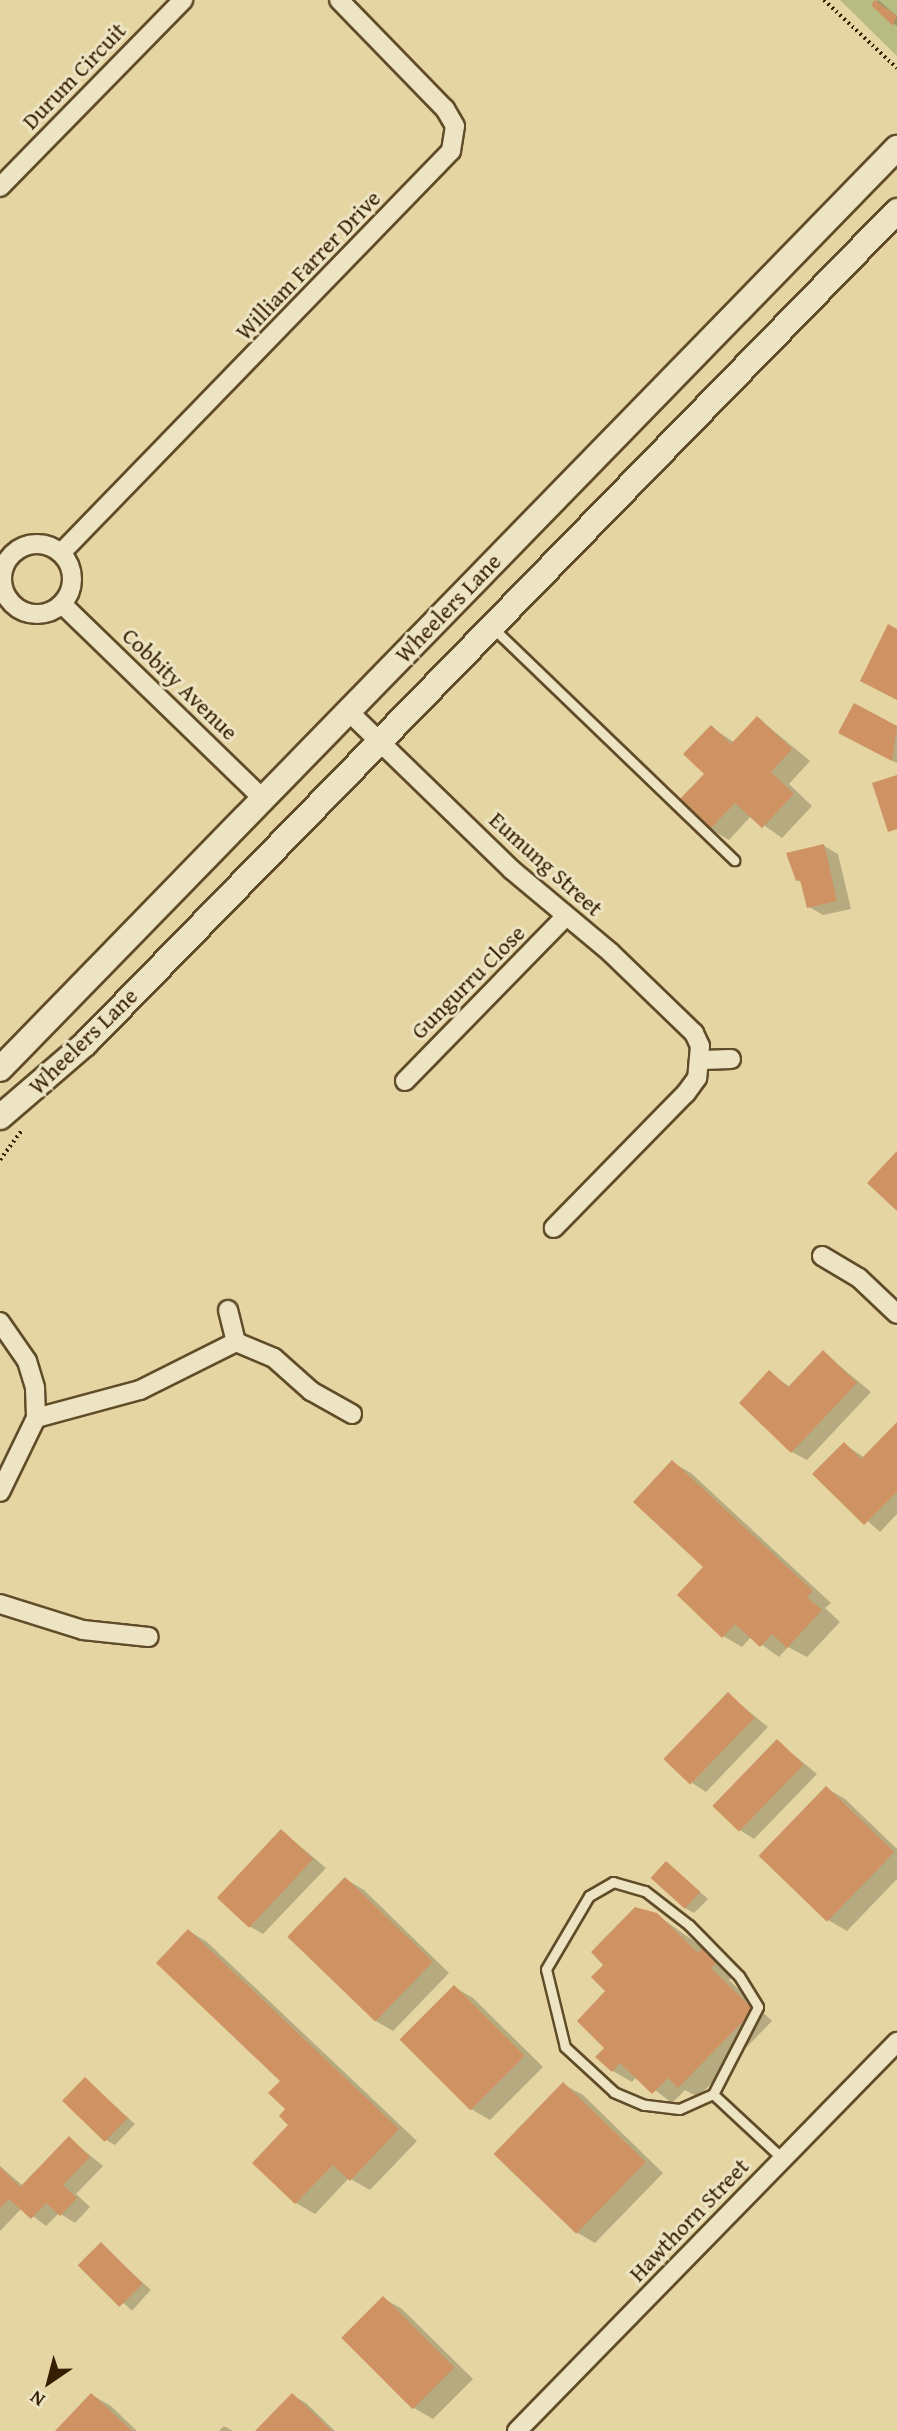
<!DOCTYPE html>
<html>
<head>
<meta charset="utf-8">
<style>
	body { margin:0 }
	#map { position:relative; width:897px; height:2431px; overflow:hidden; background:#e4d5a2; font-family:"Gentium Book Plus",serif }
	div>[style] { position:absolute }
	.green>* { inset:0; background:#b7bc83 }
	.shadow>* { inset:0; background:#0003; transform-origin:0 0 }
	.building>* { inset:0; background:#cf9263; transform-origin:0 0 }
	.path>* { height:3.5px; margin-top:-1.75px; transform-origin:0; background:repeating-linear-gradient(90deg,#351e01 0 2px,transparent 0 5.5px) }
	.roads { filter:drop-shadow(2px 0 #614c29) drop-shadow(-2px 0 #614c29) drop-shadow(0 2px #614c29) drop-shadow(0 -2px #614c29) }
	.service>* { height:9px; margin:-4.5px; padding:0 4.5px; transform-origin:4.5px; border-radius:4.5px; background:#ede4c3 }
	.minor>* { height:18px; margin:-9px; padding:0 9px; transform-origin:9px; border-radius:9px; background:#ede4c3 }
	.minor>.ring { margin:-9px; padding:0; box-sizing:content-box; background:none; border:18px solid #ede4c3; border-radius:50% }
	.secondary>* { height:24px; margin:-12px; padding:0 12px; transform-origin:12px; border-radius:12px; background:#ede4c3 }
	span { translate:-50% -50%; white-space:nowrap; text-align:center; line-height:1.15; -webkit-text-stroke:6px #ede4c3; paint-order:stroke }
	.street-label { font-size:23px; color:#351e01 }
	.north { position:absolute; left:14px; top:2347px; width:70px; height:70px; -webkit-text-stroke:5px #ede4c3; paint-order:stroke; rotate:215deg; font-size:19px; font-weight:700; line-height:28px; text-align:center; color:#351e01 }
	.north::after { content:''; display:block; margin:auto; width:24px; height:32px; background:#351e01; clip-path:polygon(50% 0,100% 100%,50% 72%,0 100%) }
</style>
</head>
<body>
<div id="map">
	<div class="green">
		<div style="clip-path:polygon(840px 0,897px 0,897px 56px)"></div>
	</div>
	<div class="shadow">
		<div style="clip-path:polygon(878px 0,897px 16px,897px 26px,873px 5px)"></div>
		<div style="clip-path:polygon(855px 706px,897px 728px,897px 763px,855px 741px)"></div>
		<div style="clip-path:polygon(758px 718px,810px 761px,789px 784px,812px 806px,782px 838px,751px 816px,729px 840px,710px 829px,707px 773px,711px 727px,735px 743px)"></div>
		<div style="clip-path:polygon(824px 846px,838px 854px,851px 909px,823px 915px,809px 907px,803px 883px,797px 880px)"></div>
		<div style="clip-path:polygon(823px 1352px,871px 1392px,807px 1460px,792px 1452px,770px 1373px,790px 1387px)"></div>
		<div style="clip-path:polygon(897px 1425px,897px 1514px,880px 1532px,815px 1474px,844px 1444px,865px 1458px)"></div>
		<div style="clip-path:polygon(672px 1462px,691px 1473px,831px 1603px,825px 1608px,840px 1622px,807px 1657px,788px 1647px,779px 1657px,751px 1637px,742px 1647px,723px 1636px)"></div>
		<div style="clip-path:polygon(728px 1694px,768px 1727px,706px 1792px,692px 1783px)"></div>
		<div style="clip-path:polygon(777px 1741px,817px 1774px,754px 1839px,740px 1830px)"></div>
		<div style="clip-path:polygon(826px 1788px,845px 1799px,897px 1849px,897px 1879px,847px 1931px,828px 1920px)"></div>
		<div style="clip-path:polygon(282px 1831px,326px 1868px,263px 1934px,249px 1926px)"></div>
		<div style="clip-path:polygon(667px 1863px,708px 1899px,694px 1913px,685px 1908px)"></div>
		<div style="clip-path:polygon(345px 1879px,364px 1890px,449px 1973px,393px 2031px,374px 2020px)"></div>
		<div style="clip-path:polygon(657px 1915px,722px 1961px,735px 1974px,729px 1980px,772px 2021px,698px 2097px,685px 2090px,672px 2103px,637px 2076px,632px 2082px,613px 2071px,607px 2047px,608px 1991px)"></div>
		<div style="clip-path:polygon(189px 1931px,207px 1942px,417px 2141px,370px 2190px,349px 2178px,315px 2214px,296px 2203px,254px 2163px,291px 2125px,282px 2081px)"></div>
		<div style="clip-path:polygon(454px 1987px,473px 1998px,543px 2067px,490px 2120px,471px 2109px,402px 2039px)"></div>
		<div style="clip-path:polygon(85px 2079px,135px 2124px,115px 2145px,106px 2140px)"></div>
		<div style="clip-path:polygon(564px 2085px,583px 2095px,663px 2173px,595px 2243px,576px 2232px,496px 2154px)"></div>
		<div style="clip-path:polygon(69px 2138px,103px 2166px,76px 2194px,90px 2207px,75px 2223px,59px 2213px,46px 2226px,22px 2208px,0 2231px,0 2166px,23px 2186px)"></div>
		<div style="left:101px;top:2245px;width:67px;height:28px;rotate:42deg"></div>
		<div style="clip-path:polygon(383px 2298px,402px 2309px,473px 2379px,433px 2419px,414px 2408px)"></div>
		<div style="clip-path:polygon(92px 2395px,111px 2406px,137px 2431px,57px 2431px)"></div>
		<div style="clip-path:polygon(292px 2395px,306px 2403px,335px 2431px,257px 2431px)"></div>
		<div style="clip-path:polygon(224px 2426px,233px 2431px,219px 2431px)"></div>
	</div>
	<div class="building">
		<div style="clip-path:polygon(875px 0,897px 16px,893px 26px,871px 5px)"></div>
		<div style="clip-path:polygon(888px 624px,897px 629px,897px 700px,860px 681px)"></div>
		<div style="clip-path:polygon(854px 703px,897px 726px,892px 761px,838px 733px)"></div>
		<div style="clip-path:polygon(757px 716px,792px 749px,771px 772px,794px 794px,762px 828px,735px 803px,709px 830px,678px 801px,704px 774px,683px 754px,711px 725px,731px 744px)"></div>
		<div style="clip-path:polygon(897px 775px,897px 829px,888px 832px,872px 783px)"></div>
		<div style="clip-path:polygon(824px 844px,837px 901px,807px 908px,800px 880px,796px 881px,786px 853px)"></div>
		<div style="clip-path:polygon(897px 1151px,897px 1211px,867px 1183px)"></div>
		<div style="clip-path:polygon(823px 1350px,857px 1383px,791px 1453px,739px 1403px,769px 1370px,788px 1387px)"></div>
		<div style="clip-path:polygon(897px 1422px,897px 1492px,864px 1525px,812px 1474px,844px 1442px,861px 1459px)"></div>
		<div style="clip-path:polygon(672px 1460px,813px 1591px,807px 1597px,822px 1610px,787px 1648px,772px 1634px,760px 1647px,735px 1624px,722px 1638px,677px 1595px,703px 1567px,633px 1502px)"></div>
		<div style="left:728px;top:1692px;width:37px;height:93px;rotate:44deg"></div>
		<div style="left:777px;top:1739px;width:37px;height:93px;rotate:44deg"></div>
		<div style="left:826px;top:1786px;width:95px;height:97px;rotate:44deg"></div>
		<div style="left:281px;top:1829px;width:44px;height:94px;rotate:43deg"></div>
		<div style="left:666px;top:1861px;width:46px;height:23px;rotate:42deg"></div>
		<div style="left:345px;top:1877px;width:122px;height:83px;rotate:44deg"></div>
		<div style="clip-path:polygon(635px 1907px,657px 1913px,698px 1953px,703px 1948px,717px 1962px,711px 1968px,754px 2010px,678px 2088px,668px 2078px,652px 2094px,620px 2063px,612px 2072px,595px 2057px,604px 2048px,577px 2021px,605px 1991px,591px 1977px,603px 1965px,591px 1952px)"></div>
		<div style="clip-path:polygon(188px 1929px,399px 2129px,350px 2181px,333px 2165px,295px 2204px,252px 2163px,288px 2125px,279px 2116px,285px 2109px,268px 2093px,280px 2081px,156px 1963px)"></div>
		<div style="left:454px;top:1985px;width:100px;height:77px;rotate:45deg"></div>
		<div style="left:85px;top:2077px;width:59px;height:33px;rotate:44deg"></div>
		<div style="left:563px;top:2082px;width:115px;height:100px;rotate:44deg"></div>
		<div style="clip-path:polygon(69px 2136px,90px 2157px,63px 2185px,77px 2198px,60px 2216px,46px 2203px,31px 2219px,9px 2199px,0 2208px,0 2167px,20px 2187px)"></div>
		<div style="left:101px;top:2242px;width:59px;height:33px;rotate:45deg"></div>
		<div style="left:383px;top:2296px;width:101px;height:59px;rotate:45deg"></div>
		<div style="clip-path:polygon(91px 2393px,132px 2431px,55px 2431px)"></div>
		<div style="clip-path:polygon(292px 2393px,332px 2431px,255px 2431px)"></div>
	</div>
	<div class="path">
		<div style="left:824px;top:0;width:100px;rotate:43deg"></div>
		<div style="left:0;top:1160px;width:37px;rotate:-54deg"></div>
	</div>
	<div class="roads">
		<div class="service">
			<div style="left:493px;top:628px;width:335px;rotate:43.9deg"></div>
			<div style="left:713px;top:2094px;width:37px;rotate:156deg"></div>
			<div style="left:679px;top:2109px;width:35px;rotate:-173deg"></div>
			<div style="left:644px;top:2105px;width:33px;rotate:-157deg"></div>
			<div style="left:614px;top:2092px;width:67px;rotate:-137.4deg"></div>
			<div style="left:565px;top:2047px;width:80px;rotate:-103.7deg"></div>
			<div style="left:546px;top:1969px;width:85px;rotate:-59.5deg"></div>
			<div style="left:589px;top:1896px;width:28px;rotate:-30deg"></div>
			<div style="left:613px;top:1882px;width:33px;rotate:16deg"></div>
			<div style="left:645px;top:1891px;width:56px;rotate:37.7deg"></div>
			<div style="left:689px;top:1925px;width:71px;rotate:45.6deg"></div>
			<div style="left:739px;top:1976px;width:36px;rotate:58deg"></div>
			<div style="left:758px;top:2007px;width:98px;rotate:117.3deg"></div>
			<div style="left:713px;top:2094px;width:96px;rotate:42.9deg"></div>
		</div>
		<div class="minor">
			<div style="left:0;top:187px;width:262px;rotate:-45.6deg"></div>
			<div class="ring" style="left:2px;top:544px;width:52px;height:52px"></div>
			<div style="left:61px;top:553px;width:560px;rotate:-45.87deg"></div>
			<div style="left:451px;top:151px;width:25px;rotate:-81deg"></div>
			<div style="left:455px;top:126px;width:20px;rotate:-120deg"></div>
			<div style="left:445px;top:109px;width:152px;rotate:-134.2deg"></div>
			<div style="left:62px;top:604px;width:280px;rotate:44.1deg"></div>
			<div style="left:348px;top:711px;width:228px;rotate:44.1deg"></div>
			<div style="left:512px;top:870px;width:128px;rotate:39.9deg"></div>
			<div style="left:610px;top:952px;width:117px;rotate:44deg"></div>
			<div style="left:694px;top:1033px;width:14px;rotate:65deg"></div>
			<div style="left:700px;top:1046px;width:32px;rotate:95deg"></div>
			<div style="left:697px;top:1078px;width:19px;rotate:126deg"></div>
			<div style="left:686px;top:1093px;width:189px;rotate:134.4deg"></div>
			<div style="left:702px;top:1060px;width:29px;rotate:-2deg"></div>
			<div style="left:405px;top:1081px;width:229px;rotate:-45.7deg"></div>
			<div style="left:822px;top:1256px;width:43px;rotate:30.7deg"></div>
			<div style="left:859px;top:1278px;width:52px;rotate:43.5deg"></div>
			<div style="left:228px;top:1310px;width:33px;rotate:76deg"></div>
			<div style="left:0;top:1322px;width:47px;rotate:55.3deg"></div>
			<div style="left:27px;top:1361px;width:28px;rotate:73deg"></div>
			<div style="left:35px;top:1388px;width:30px;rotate:88deg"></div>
			<div style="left:36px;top:1418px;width:82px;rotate:115.9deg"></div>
			<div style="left:36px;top:1418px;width:108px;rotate:-15.1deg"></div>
			<div style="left:140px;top:1390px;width:107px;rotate:-26.6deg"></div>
			<div style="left:236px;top:1342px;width:41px;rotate:22.8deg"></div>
			<div style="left:274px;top:1358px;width:50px;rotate:41.7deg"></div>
			<div style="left:311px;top:1391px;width:47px;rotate:29.3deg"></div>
			<div style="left:0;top:1604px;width:87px;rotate:17.4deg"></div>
			<div style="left:83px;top:1630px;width:66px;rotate:6.1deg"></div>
			<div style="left:517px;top:2431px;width:544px;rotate:-45.67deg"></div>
		</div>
		<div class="secondary">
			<div style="left:0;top:1069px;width:1286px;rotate:-45.76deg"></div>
			<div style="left:0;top:1117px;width:113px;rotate:-40.7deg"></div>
			<div style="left:86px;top:1043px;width:1162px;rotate:-45.73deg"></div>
		</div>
	</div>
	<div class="street-label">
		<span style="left:74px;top:76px;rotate:-46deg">Durum Circuit</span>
		<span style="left:308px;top:265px;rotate:-46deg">William Farrer Drive</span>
		<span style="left:448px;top:608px;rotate:-46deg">Wheelers Lane</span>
		<span style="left:180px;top:684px;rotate:44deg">Cobbity Avenue</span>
		<span style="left:546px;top:864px;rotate:42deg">Eumung Street</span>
		<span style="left:468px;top:982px;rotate:-45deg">Gungurru Close</span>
		<span style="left:83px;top:1041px;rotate:-44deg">Wheelers Lane</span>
		<span style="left:689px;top:2220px;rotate:-46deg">Hawthorn Street</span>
	</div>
	<div class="north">N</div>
</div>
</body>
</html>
